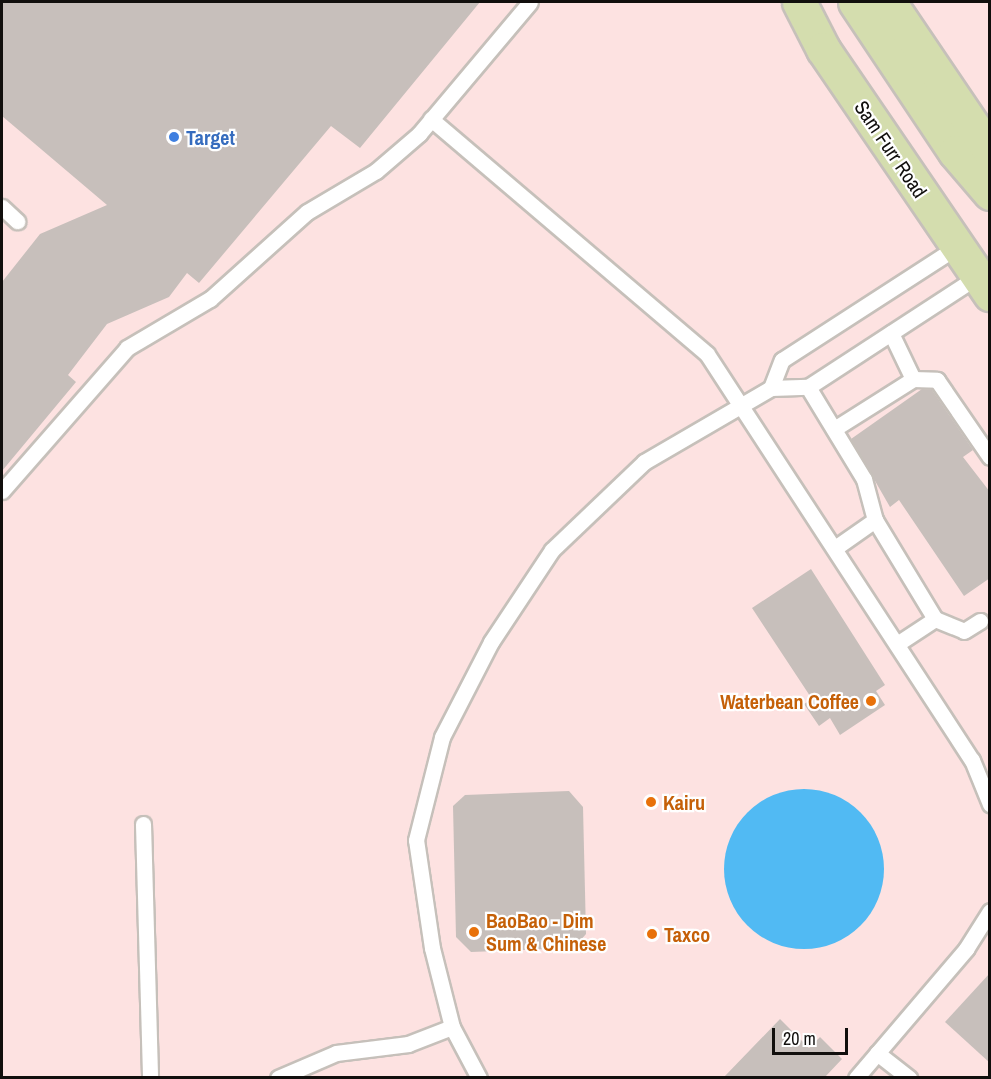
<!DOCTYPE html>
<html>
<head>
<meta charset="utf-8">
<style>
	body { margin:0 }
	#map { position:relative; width:991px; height:1079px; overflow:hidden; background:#f8f2ec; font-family:"Archivo Narrow",sans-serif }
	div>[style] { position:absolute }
	.commercial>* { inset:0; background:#fde2e1; transform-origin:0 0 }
	.water>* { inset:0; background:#51baf3 }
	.round { border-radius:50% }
	.building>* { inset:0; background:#c7bfbb }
	.roads { filter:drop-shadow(2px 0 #c6c0ba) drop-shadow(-2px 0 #c6c0ba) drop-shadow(0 2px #c6c0ba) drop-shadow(0 -2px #c6c0ba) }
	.service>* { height:15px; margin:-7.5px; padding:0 7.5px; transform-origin:7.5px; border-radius:7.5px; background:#fff }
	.primary>* { height:33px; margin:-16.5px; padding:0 16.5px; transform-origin:16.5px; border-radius:16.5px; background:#d4ddae }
	.dots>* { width:16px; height:16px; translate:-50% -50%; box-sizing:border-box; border:3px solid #fff; border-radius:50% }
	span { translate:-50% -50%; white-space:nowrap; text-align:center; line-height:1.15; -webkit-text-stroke:4.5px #fff; paint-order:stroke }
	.shop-label { font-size:20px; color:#366cbe; font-weight:700 }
	.left { translate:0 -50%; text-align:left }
	.street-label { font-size:20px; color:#110f0d }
	.food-label { font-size:20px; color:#c56008; font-weight:700 }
	.right { translate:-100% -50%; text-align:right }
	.frame { position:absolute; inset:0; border:3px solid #110f0d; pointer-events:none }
	.scale { position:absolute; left:772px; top:1028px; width:76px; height:27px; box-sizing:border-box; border:3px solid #110f0d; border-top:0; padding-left:8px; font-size:18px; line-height:21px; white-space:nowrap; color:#110f0d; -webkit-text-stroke:4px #fff; paint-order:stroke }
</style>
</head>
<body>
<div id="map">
	<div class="commercial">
		<div style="left:2px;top:2px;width:987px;height:1076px"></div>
	</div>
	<div class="water">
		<div class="round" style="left:724px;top:789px;width:160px;height:160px"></div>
	</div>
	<div class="building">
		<div style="clip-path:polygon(2px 2px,480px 2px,360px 148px,331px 126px,199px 283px,187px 273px,169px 297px,107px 324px,68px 375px,76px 382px,2px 471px,2px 282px,40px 234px,107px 205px,2px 116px)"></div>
		<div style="clip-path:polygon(922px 389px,932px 390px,973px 450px,963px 457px,990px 492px,990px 578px,964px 596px,899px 500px,890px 507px,851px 439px)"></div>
		<div style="clip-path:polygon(811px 569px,885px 685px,876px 691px,885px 705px,840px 735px,830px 718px,819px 726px,804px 704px,812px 699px,752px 608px)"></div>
		<div style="clip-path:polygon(569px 791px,583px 807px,586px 934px,574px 948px,471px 952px,456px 937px,453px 806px,465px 795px)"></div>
		<div style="clip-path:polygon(990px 973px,990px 1063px,945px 1022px)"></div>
		<div style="clip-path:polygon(780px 1019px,809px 1048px,820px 1037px,842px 1059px,825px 1077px,724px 1077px)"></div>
	</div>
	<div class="roads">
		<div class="service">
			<div style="left:431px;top:119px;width:362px;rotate:40.4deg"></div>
			<div style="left:707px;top:354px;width:485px;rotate:56.9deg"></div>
			<div style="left:972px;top:760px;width:48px;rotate:67.8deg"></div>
			<div style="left:2px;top:207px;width:21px;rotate:43deg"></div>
			<div style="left:913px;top:379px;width:24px;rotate:2deg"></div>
			<div style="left:937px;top:380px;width:93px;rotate:55.5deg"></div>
			<div style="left:808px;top:387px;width:108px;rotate:58.7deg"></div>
			<div style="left:864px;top:479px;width:42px;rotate:75deg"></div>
			<div style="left:875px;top:520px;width:116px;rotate:58.8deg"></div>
			<div style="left:935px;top:619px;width:45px;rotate:146.7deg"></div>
			<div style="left:771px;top:388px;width:30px;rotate:-69deg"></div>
			<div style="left:782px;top:360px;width:210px;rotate:-32.9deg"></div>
			<div style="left:834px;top:429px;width:93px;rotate:-32.3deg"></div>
			<div style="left:913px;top:379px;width:51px;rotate:-115.6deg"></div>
			<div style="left:2px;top:491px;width:190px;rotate:-48.8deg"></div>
			<div style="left:127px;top:348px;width:96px;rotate:-30.6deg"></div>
			<div style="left:210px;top:299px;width:130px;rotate:-41.9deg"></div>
			<div style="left:307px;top:212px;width:80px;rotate:-30.7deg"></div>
			<div style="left:376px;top:171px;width:57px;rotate:-40.7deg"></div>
			<div style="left:419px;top:134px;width:172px;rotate:-49.9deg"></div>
			<div style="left:835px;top:548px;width:49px;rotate:-35deg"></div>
			<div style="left:935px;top:619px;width:31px;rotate:22deg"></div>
			<div style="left:964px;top:631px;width:19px;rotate:-32deg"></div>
			<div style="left:143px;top:824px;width:254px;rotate:88.4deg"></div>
			<div style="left:877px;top:1053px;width:41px;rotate:38deg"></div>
			<div style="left:278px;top:1078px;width:63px;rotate:-23.3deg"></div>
			<div style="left:336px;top:1053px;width:73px;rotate:-7.1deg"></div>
			<div style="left:408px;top:1044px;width:47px;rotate:-21.1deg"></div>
			<div style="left:479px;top:1078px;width:58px;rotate:-117.9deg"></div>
			<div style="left:452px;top:1027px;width:81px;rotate:-104.2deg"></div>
			<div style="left:432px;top:948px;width:109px;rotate:-98.4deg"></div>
			<div style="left:416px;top:840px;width:106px;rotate:-75.8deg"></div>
			<div style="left:442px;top:737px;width:107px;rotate:-62.7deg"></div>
			<div style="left:491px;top:642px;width:110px;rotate:-56.5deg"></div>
			<div style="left:552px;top:550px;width:127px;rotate:-43.7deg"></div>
			<div style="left:644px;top:462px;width:147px;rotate:-30.2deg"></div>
			<div style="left:771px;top:388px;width:37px;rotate:-2deg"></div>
			<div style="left:808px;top:387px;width:203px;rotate:-33.1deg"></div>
			<div style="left:856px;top:1078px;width:170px;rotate:-49.5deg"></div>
			<div style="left:966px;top:949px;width:45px;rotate:-57.7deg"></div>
		</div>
		<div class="primary">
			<div style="left:799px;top:2px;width:53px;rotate:62.9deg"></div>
			<div style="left:823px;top:49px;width:297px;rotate:55.7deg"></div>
			<div style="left:855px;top:2px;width:180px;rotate:56.3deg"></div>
			<div style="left:955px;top:152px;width:54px;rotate:49.5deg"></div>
			<div style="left:889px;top:2px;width:180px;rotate:55.9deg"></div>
		</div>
	</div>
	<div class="dots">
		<div style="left:174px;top:137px;background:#3f7fe0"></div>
		<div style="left:871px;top:701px;background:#e8710a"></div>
		<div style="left:651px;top:802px;background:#e8710a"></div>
		<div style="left:474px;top:932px;background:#e8710a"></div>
		<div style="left:652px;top:934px;background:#e8710a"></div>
	</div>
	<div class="shop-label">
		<span class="left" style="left:186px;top:137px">Target</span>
	</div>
	<div class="street-label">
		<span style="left:891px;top:149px;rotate:56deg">Sam Furr Road</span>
	</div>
	<div class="food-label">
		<span class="right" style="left:859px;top:701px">Waterbean Coffee</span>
		<span class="left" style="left:663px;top:802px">Kairu</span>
		<span class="left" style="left:486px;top:932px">BaoBao - Dim<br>Sum &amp; Chinese</span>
		<span class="left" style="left:664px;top:934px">Taxco</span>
	</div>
	<div class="frame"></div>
	<div class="scale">20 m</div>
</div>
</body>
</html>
